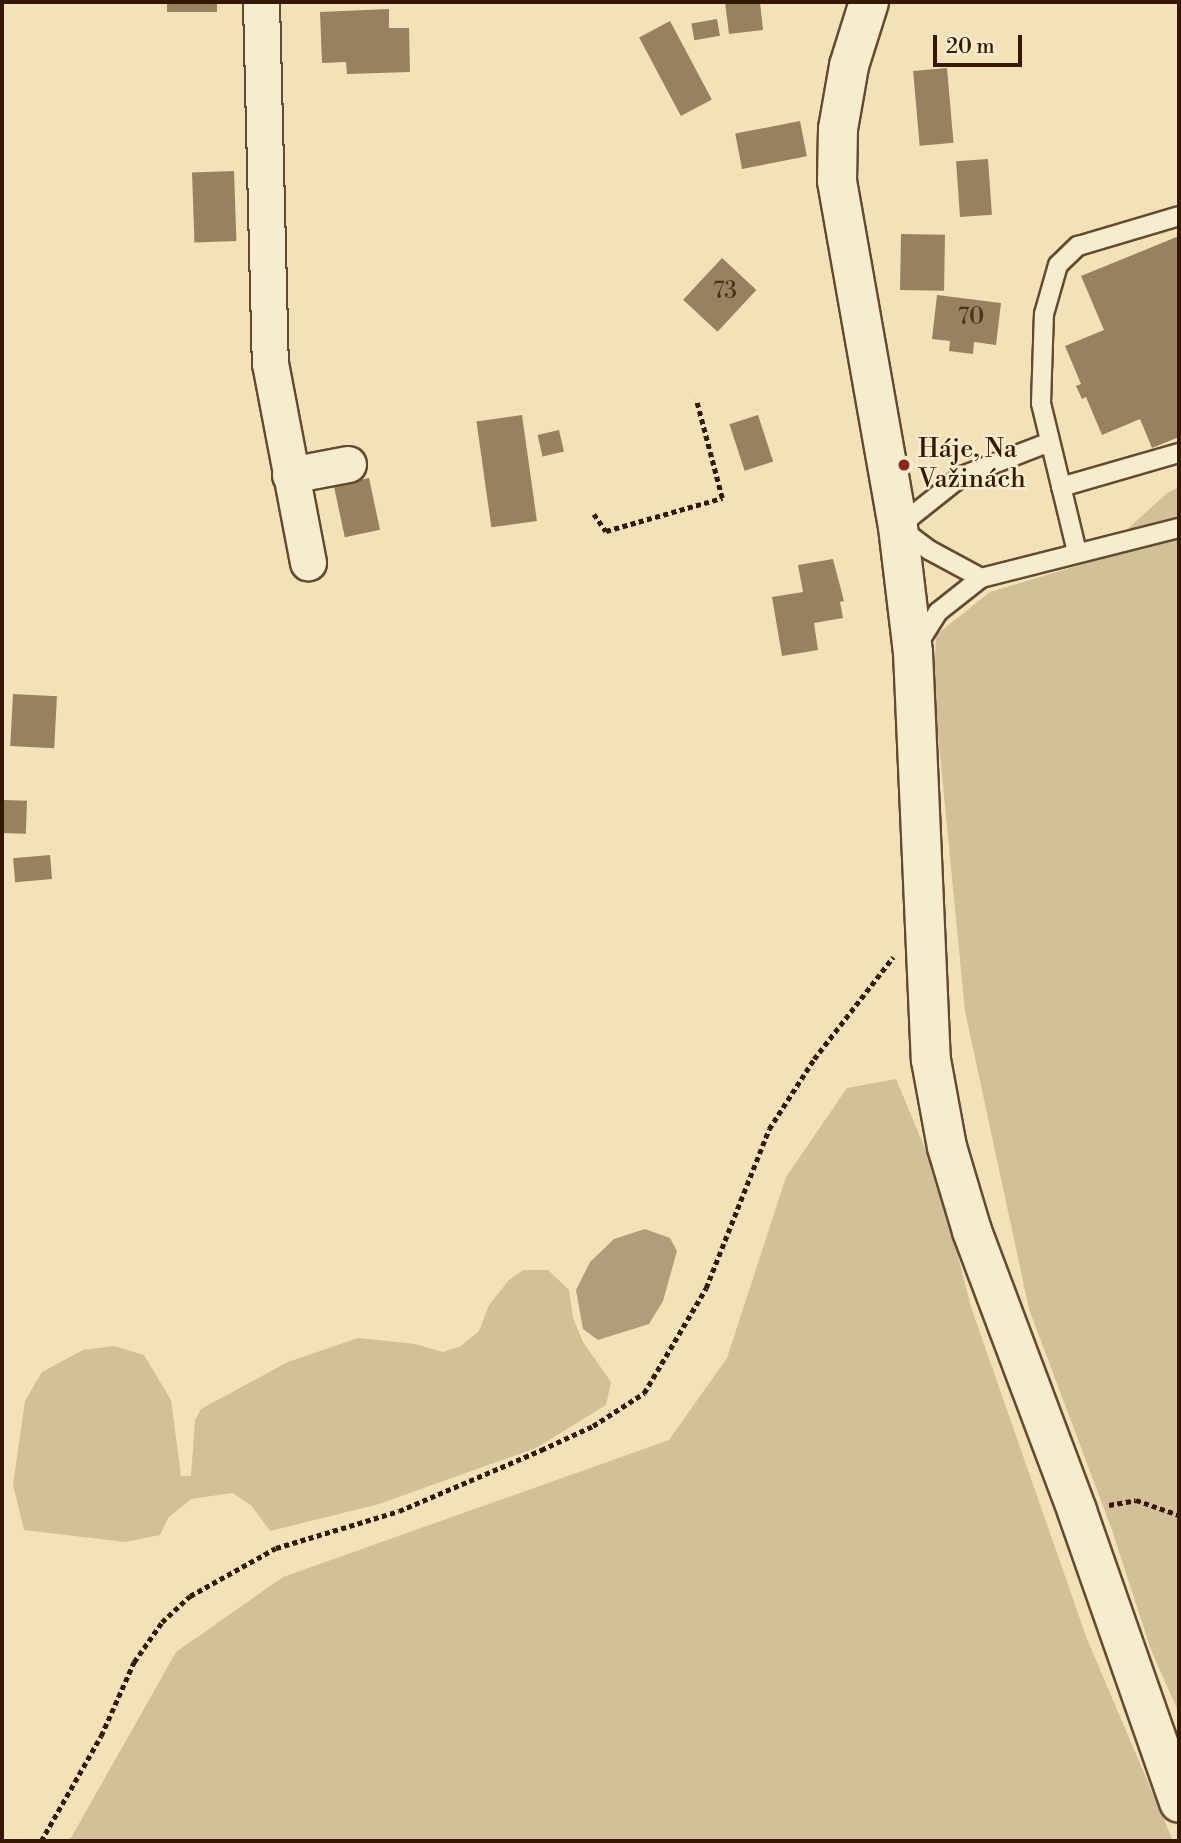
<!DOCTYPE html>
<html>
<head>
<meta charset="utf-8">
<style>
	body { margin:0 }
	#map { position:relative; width:1181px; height:1843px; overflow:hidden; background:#f3e1b7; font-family:"Libre Bodoni",serif }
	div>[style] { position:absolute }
	.green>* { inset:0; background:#d3bf98 }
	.water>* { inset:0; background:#b29d79 }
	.building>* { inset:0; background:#97815f; transform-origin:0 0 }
	.path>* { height:4.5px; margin-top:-2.25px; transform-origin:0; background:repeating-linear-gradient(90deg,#341800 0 5px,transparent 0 8.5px) }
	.roads { filter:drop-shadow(2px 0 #644a2e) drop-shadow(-2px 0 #644a2e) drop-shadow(0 2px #644a2e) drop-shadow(0 -2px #644a2e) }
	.service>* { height:18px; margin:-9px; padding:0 9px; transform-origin:9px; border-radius:9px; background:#f7ecd0 }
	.minor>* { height:35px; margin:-17.5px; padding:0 17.5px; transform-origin:17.5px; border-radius:17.5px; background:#f7ecd0 }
	.secondary>* { height:38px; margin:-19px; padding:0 19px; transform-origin:19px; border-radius:19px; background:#f7ecd0 }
	.dots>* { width:19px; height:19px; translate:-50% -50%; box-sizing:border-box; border:4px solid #f7ecd0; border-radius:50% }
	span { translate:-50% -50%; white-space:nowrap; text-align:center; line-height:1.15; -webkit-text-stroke:5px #f7ecd0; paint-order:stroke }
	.number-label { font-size:23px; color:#4d3218 }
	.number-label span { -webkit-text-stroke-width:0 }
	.poi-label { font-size:26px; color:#341800 }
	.left { translate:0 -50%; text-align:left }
	.frame { position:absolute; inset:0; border:4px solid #341800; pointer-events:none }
	.scale { position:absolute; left:933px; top:35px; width:89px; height:32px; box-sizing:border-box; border:4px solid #341800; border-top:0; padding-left:9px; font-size:21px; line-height:24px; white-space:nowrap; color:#341800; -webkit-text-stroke:5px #f7ecd0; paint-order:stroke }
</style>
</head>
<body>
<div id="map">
	<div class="green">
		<div style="clip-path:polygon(1179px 487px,1179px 1713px,1151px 1650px,1112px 1530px,1029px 1309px,965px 1011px,934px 693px,936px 635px,990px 592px,1093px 561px,1167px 493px)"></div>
		<div style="clip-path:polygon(896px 1079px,939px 1182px,971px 1307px,1087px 1639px,1173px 1841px,62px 1841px,71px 1838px,176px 1652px,283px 1577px,669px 1440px,727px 1358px,786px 1177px,847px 1088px)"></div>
		<div style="clip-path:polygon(523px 1270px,548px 1270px,569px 1290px,573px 1318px,583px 1342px,611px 1382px,606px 1405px,536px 1448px,379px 1504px,270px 1531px,251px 1505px,232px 1493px,191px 1499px,168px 1518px,160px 1535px,125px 1542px,24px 1530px,13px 1485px,25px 1401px,42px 1372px,83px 1350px,114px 1346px,144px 1355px,171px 1400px,181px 1476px,191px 1476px,195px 1420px,201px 1409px,288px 1362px,358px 1338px,415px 1344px,443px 1352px,461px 1346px,479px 1331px,489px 1305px,509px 1280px)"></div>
	</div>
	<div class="water">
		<div style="clip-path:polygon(645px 1229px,670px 1238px,677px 1251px,663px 1301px,649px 1324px,598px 1340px,583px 1329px,576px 1290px,590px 1262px,614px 1239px)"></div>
	</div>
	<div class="building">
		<div style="left:167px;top:2px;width:50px;height:10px"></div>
		<div style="clip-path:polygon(725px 2px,760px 2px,763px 30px,729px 34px)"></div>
		<div style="clip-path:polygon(389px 9px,389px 28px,409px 28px,410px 72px,347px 74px,346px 62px,322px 63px,320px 12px)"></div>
		<div style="left:717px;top:19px;width:17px;height:26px;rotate:80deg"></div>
		<div style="left:670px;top:21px;width:89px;height:35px;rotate:62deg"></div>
		<div style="left:947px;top:68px;width:75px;height:34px;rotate:85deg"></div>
		<div style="left:800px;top:121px;width:36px;height:66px;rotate:79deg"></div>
		<div style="left:988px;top:159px;width:56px;height:32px;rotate:86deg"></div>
		<div style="left:234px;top:171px;width:70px;height:42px;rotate:88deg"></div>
		<div style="left:901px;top:234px;width:44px;height:56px;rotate:1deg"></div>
		<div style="clip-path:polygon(1179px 236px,1179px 437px,1152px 448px,1140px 419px,1102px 435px,1086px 397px,1082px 399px,1076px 386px,1081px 384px,1065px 346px,1104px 330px,1081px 276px)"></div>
		<div style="left:722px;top:258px;width:47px;height:57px;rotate:43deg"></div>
		<div style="clip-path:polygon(937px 295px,1001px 303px,996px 345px,974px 342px,973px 354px,949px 351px,950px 341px,932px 339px)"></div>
		<div style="left:522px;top:415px;width:107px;height:46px;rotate:82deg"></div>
		<div style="left:758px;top:415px;width:49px;height:30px;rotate:72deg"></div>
		<div style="left:559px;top:430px;width:22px;height:22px;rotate:77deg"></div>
		<div style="left:369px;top:478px;width:53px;height:36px;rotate:78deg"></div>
		<div style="clip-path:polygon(833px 559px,844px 601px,840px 602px,843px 618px,814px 623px,818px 650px,782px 656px,772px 597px,803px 592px,798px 565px)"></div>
		<div style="left:13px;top:694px;width:44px;height:52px;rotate:3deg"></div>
		<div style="left:2px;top:800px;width:25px;height:33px;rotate:2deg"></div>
		<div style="left:50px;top:855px;width:24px;height:37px;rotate:85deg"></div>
	</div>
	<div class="path">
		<div style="left:594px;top:514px;width:21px;rotate:55deg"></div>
		<div style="left:606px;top:531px;width:121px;rotate:-15.9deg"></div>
		<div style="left:722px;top:498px;width:102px;rotate:-104.7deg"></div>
		<div style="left:1109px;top:1505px;width:27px;rotate:-10deg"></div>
		<div style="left:1136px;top:1500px;width:46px;rotate:19.2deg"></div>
		<div style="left:41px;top:1841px;width:121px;rotate:-60.3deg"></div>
		<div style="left:101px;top:1736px;width:81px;rotate:-66deg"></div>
		<div style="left:134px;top:1662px;width:49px;rotate:-55deg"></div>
		<div style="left:162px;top:1622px;width:38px;rotate:-43deg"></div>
		<div style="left:190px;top:1596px;width:98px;rotate:-29.2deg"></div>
		<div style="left:276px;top:1548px;width:128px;rotate:-16.7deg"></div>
		<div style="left:399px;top:1511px;width:155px;rotate:-23.2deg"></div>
		<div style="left:541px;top:1450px;width:57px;rotate:-24.8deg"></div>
		<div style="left:593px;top:1426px;width:61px;rotate:-32.9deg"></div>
		<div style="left:644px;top:1393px;width:122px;rotate:-59.4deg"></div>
		<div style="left:706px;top:1288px;width:171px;rotate:-68.4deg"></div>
		<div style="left:769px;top:1129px;width:83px;rotate:-57.3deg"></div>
		<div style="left:814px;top:1059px;width:129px;rotate:-52.2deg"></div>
	</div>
	<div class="roads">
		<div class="service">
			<div style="left:1061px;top:487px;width:123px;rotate:-16.1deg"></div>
			<div style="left:1077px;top:552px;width:153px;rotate:-103.6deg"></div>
			<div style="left:1041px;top:403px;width:89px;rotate:-88.1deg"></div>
			<div style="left:1044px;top:314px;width:51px;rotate:-74.1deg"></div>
			<div style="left:1058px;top:265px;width:28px;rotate:-44deg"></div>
			<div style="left:1078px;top:246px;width:105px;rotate:-16.5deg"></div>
			<div style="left:981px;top:578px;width:59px;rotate:-151.7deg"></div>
			<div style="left:929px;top:550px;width:39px;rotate:-143deg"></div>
			<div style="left:898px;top:527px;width:82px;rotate:-38.6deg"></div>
			<div style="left:962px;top:476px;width:94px;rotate:-21.1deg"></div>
			<div style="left:918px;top:644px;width:38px;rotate:-58deg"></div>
			<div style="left:938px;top:612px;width:55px;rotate:-38.3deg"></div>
			<div style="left:981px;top:578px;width:204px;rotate:-14.2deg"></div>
		</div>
		<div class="minor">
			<div style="left:261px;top:2px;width:361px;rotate:88.6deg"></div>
			<div style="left:270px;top:363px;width:203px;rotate:79.2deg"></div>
			<div style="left:290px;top:475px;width:59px;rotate:-10.7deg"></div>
		</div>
		<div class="secondary">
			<div style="left:869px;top:2px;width:67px;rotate:107.4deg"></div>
			<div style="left:849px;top:66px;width:64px;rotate:99.9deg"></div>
			<div style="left:838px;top:129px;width:52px;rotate:91.1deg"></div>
			<div style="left:837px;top:181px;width:351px;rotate:80deg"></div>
			<div style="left:898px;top:527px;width:126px;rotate:83.2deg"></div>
			<div style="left:913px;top:652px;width:408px;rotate:87.5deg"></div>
			<div style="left:931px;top:1060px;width:88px;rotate:79.6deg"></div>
			<div style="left:947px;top:1147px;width:88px;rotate:73.4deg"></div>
			<div style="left:972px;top:1231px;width:299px;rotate:69.4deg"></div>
			<div style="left:1077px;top:1511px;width:309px;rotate:70.7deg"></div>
		</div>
	</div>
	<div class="dots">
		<div style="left:904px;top:465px;background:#8f2418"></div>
	</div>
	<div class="number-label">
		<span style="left:725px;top:291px">73</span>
		<span style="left:971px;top:317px">70</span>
	</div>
	<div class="poi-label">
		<span class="left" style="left:918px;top:465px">Háje, Na<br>Važinách</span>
	</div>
	<div class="frame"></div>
	<div class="scale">20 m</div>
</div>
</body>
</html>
